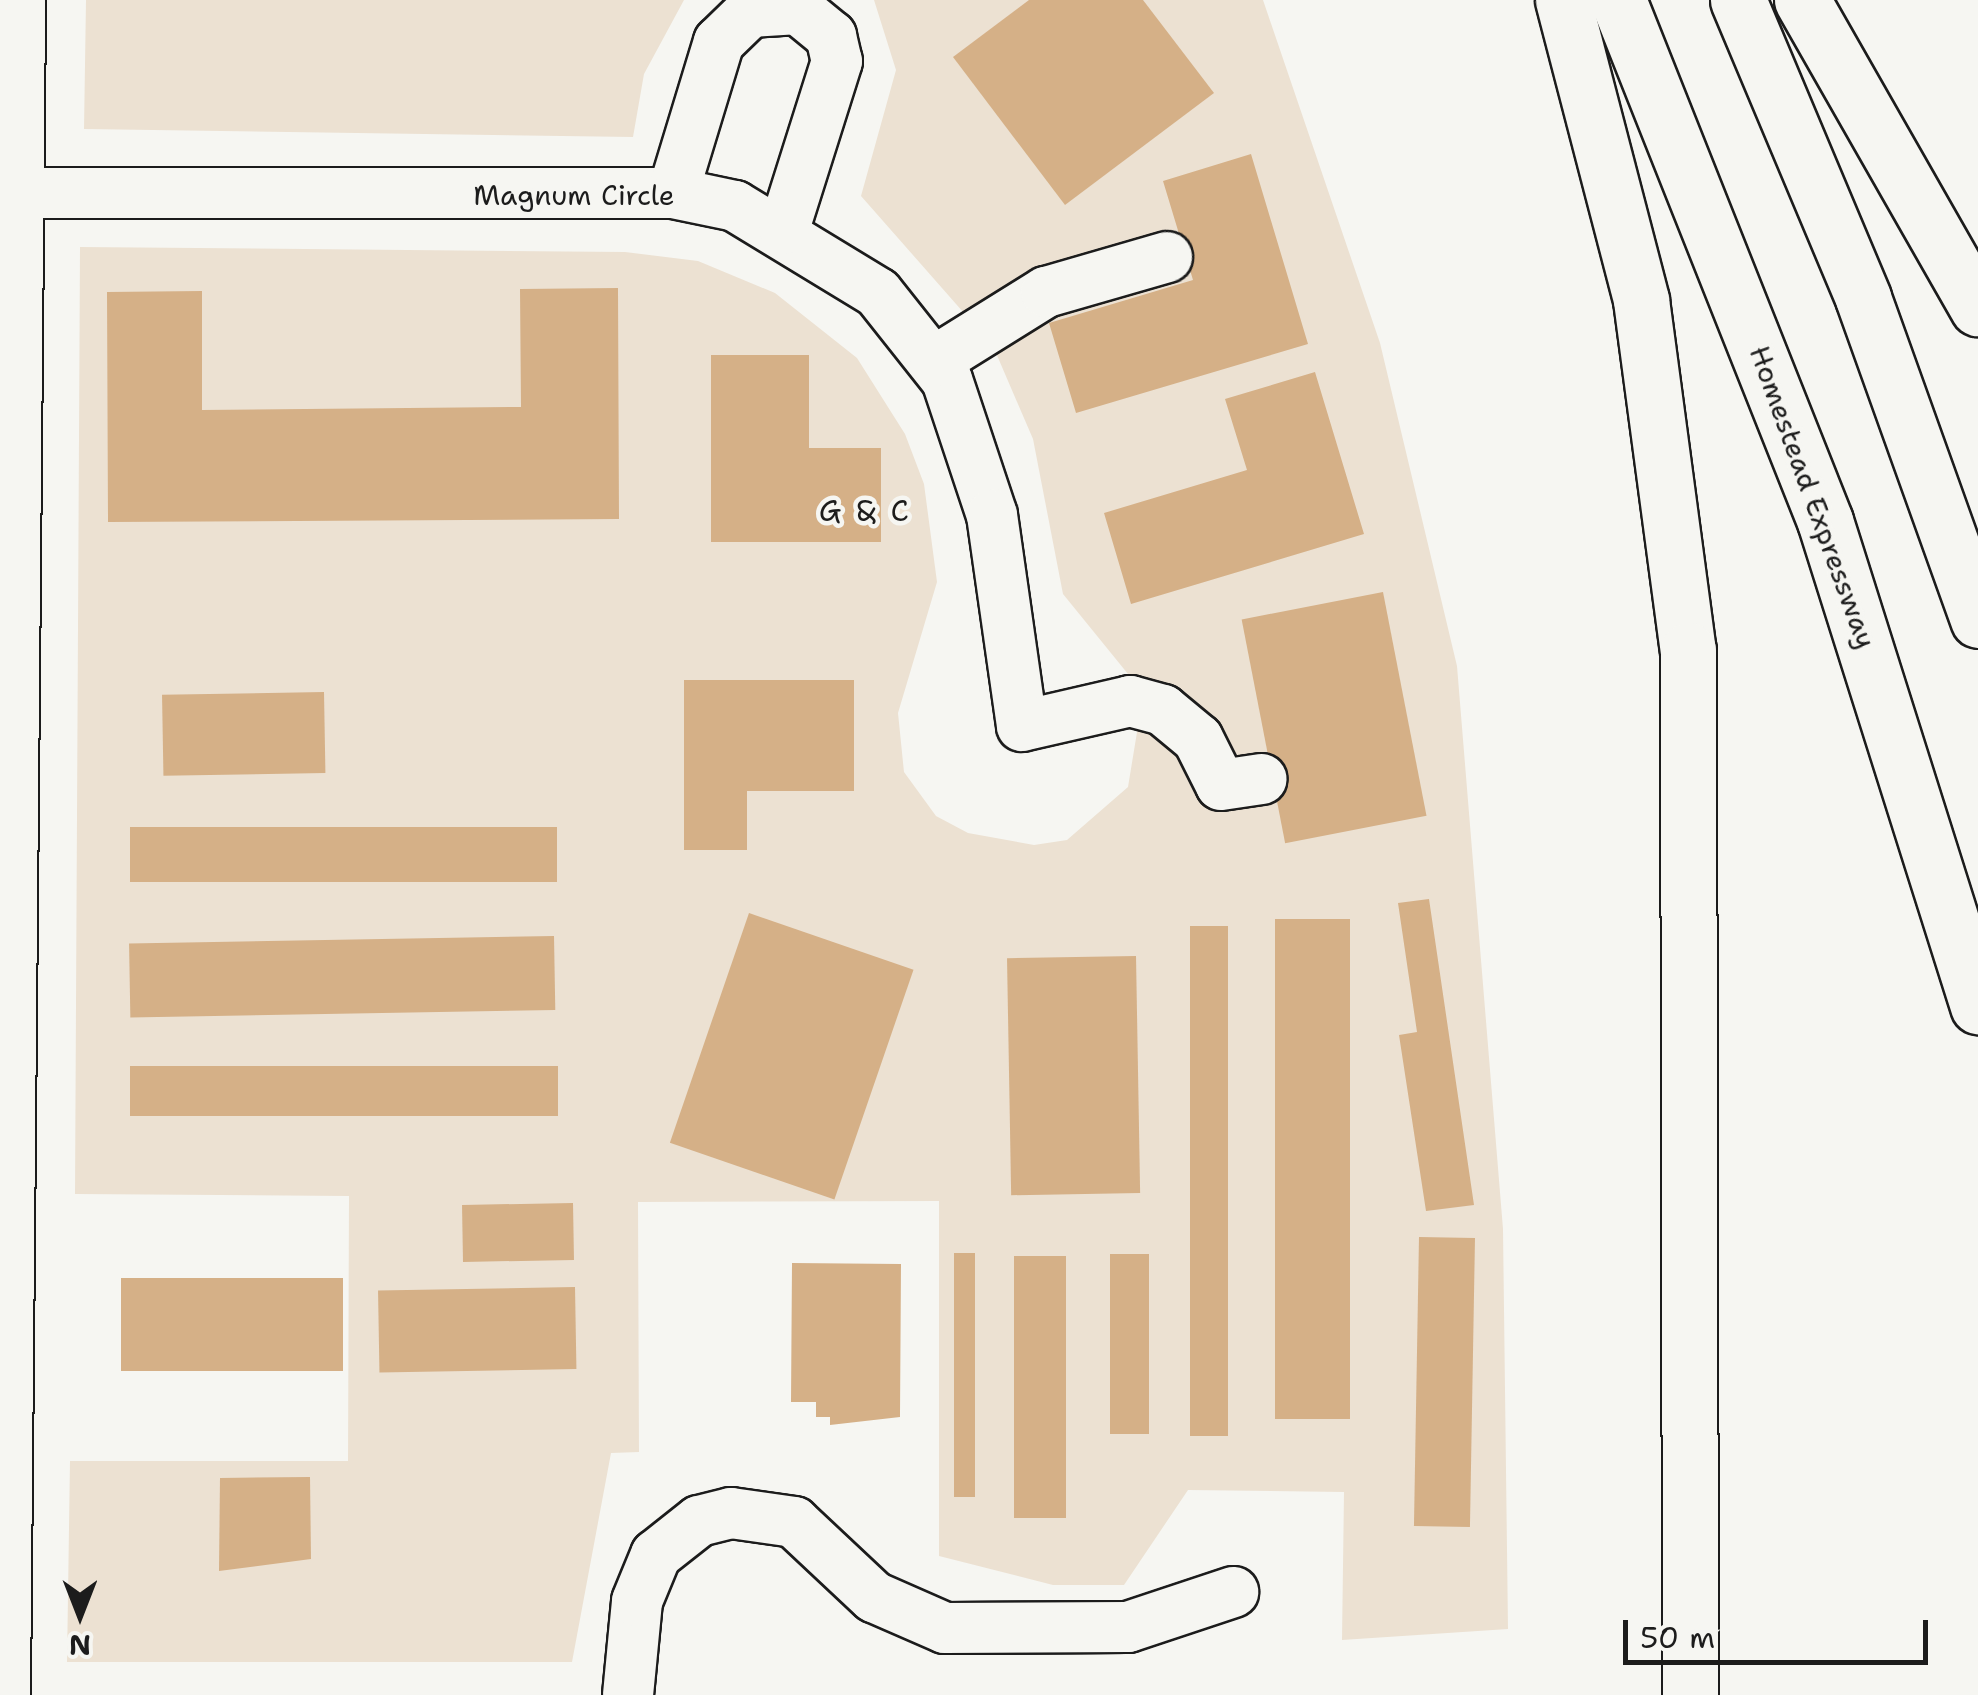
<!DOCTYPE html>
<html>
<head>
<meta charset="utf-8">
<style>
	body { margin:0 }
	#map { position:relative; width:1978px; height:1695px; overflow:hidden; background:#f6f6f2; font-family:"Shantell Sans",sans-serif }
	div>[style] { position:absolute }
	.built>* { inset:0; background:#ece1d2 }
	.building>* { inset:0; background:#d5b087; transform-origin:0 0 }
	.roads { filter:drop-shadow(2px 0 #1c1c1c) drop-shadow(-2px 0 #1c1c1c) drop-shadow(0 2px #1c1c1c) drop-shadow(0 -2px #1c1c1c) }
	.minor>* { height:50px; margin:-25px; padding:0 25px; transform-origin:25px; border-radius:25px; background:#f6f6f2 }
	.highway>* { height:55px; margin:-27.5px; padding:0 27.5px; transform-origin:27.5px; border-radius:27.5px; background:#f6f6f2 }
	span { translate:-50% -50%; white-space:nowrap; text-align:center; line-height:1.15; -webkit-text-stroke:9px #f6f6f2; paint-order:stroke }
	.street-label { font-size:28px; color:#1c1c1c }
	.neighbourhood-label { font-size:30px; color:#1c1c1c; letter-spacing:2.5px }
	.north { position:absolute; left:30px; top:1565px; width:100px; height:100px; -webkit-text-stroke:8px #f6f6f2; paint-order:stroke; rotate:180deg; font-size:28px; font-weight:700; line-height:40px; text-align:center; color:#1c1c1c }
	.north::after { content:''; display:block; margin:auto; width:35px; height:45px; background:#1c1c1c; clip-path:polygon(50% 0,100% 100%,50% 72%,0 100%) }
	.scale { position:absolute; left:1623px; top:1620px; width:305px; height:45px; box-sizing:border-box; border:5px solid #1c1c1c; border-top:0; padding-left:12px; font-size:30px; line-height:35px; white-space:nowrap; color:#1c1c1c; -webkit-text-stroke:8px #f6f6f2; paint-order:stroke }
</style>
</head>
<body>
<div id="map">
	<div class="built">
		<div style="clip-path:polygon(86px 0,684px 0,644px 74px,633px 137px,84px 129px)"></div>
		<div style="clip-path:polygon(874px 0,1263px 0,1380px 343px,1457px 666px,1503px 1229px,1508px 1629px,1342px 1640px,1344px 1492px,1188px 1490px,1124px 1585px,1053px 1585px,939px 1556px,939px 1201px,638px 1202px,639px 1452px,611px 1453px,572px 1662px,67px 1662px,70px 1461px,348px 1461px,349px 1196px,75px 1194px,80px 247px,625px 252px,698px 261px,775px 293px,857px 358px,905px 434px,924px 484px,937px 582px,898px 713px,904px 772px,936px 816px,968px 833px,1034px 845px,1067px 840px,1128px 787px,1140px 714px,1128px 674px,1063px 594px,1033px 439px,993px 346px,861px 196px,896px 70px)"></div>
	</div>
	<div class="building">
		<div style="clip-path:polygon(1029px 0,1143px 0,1214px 93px,1065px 205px,953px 57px)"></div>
		<div style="clip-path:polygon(1251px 154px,1308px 344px,1076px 413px,1049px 323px,1193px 280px,1163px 181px)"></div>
		<div style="clip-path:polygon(618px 288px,619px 519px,108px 522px,107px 292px,202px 291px,202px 410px,521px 407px,520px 289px)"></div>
		<div style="clip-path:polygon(711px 355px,809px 355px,809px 448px,881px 448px,881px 542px,711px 542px)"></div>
		<div style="clip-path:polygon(1315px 372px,1364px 534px,1131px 604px,1104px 513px,1247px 470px,1225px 399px)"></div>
		<div style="left:1383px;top:592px;width:228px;height:144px;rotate:79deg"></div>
		<div style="clip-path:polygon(684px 680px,854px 680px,854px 791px,747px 791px,747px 850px,684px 850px)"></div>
		<div style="left:324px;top:692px;width:81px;height:162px;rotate:89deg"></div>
		<div style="left:557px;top:827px;width:55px;height:427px;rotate:90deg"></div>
		<div style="clip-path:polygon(1429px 899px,1474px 1205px,1426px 1211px,1399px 1035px,1417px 1032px,1398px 903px)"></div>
		<div style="left:749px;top:913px;width:174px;height:243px;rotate:19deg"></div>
		<div style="left:1275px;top:919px;width:75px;height:500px"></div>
		<div style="left:1190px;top:926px;width:38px;height:510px"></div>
		<div style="left:554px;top:936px;width:74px;height:425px;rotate:89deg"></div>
		<div style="left:1136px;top:956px;width:237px;height:129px;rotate:89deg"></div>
		<div style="left:558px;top:1066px;width:50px;height:428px;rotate:90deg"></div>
		<div style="left:573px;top:1203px;width:57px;height:111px;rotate:89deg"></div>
		<div style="left:1419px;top:1237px;width:56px;height:289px;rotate:1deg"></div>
		<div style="left:954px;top:1253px;width:21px;height:244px"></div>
		<div style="left:1149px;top:1254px;width:180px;height:39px;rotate:90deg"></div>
		<div style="left:1014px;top:1256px;width:52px;height:262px"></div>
		<div style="clip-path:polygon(792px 1263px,901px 1264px,900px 1417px,830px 1425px,830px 1417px,816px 1417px,816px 1402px,791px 1402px)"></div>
		<div style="left:121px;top:1278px;width:222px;height:93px"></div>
		<div style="left:575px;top:1287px;width:82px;height:197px;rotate:89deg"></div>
		<div style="clip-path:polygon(310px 1477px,311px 1559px,219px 1571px,220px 1478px)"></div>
	</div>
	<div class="roads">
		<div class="minor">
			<div style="left:16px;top:193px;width:657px"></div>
			<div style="left:673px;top:193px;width:63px;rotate:11.8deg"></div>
			<div style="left:735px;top:206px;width:167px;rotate:31.3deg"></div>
			<div style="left:878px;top:293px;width:111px;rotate:51.6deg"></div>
			<div style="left:947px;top:380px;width:142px;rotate:71.6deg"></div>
			<div style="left:992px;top:515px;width:213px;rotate:81.9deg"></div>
			<div style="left:1022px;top:726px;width:111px;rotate:-13deg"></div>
			<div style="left:1130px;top:701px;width:34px;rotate:15deg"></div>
			<div style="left:1163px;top:710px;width:45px;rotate:39.6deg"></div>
			<div style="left:1198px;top:739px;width:51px;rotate:63.4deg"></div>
			<div style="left:1221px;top:785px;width:41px;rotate:-8.3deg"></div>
			<div style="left:673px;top:193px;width:158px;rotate:-73.1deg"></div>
			<div style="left:719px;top:42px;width:43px;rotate:-44.1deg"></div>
			<div style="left:750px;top:12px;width:48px;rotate:-3.6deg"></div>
			<div style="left:798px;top:9px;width:43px;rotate:39.3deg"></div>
			<div style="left:831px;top:36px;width:26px;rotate:77deg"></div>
			<div style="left:837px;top:61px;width:176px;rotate:107.5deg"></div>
			<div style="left:935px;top:361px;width:131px;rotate:-31.9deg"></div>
			<div style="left:1046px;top:292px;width:126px;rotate:-16.1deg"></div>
			<div style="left:5px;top:1695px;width:1695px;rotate:-89.49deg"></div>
			<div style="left:628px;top:1695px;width:94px;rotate:-84.5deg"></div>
			<div style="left:637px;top:1601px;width:50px;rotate:-67.6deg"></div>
			<div style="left:656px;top:1555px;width:55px;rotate:-38.3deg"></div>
			<div style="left:699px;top:1521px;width:33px;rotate:-14deg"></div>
			<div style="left:731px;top:1513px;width:64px;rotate:8.1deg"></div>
			<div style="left:794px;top:1522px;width:110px;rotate:43.2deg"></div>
			<div style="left:874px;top:1597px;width:77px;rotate:23.6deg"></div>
			<div style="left:945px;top:1628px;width:183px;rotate:-0.3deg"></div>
			<div style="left:1128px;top:1627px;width:111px;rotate:-18.4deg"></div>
		</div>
		<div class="highway">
			<div style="left:1563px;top:0;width:310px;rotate:75.4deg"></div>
			<div style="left:1641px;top:300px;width:353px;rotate:82.4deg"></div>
			<div style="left:1688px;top:650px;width:1045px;rotate:89.89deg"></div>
			<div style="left:1618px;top:0;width:561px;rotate:68.33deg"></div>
			<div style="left:1825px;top:521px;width:509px;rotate:72.49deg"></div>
			<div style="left:1738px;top:0;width:323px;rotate:67.2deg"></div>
			<div style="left:1863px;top:298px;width:342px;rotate:70.3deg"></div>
			<div style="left:1802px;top:0;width:355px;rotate:60.3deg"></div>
		</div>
	</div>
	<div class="street-label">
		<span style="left:574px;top:195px">Magnum Circle</span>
		<span style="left:1813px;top:497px;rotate:70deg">Homestead Expressway</span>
	</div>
	<div class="neighbourhood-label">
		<span style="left:865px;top:511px">G &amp; C</span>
	</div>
	<div class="north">N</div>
	<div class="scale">50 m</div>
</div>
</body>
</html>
